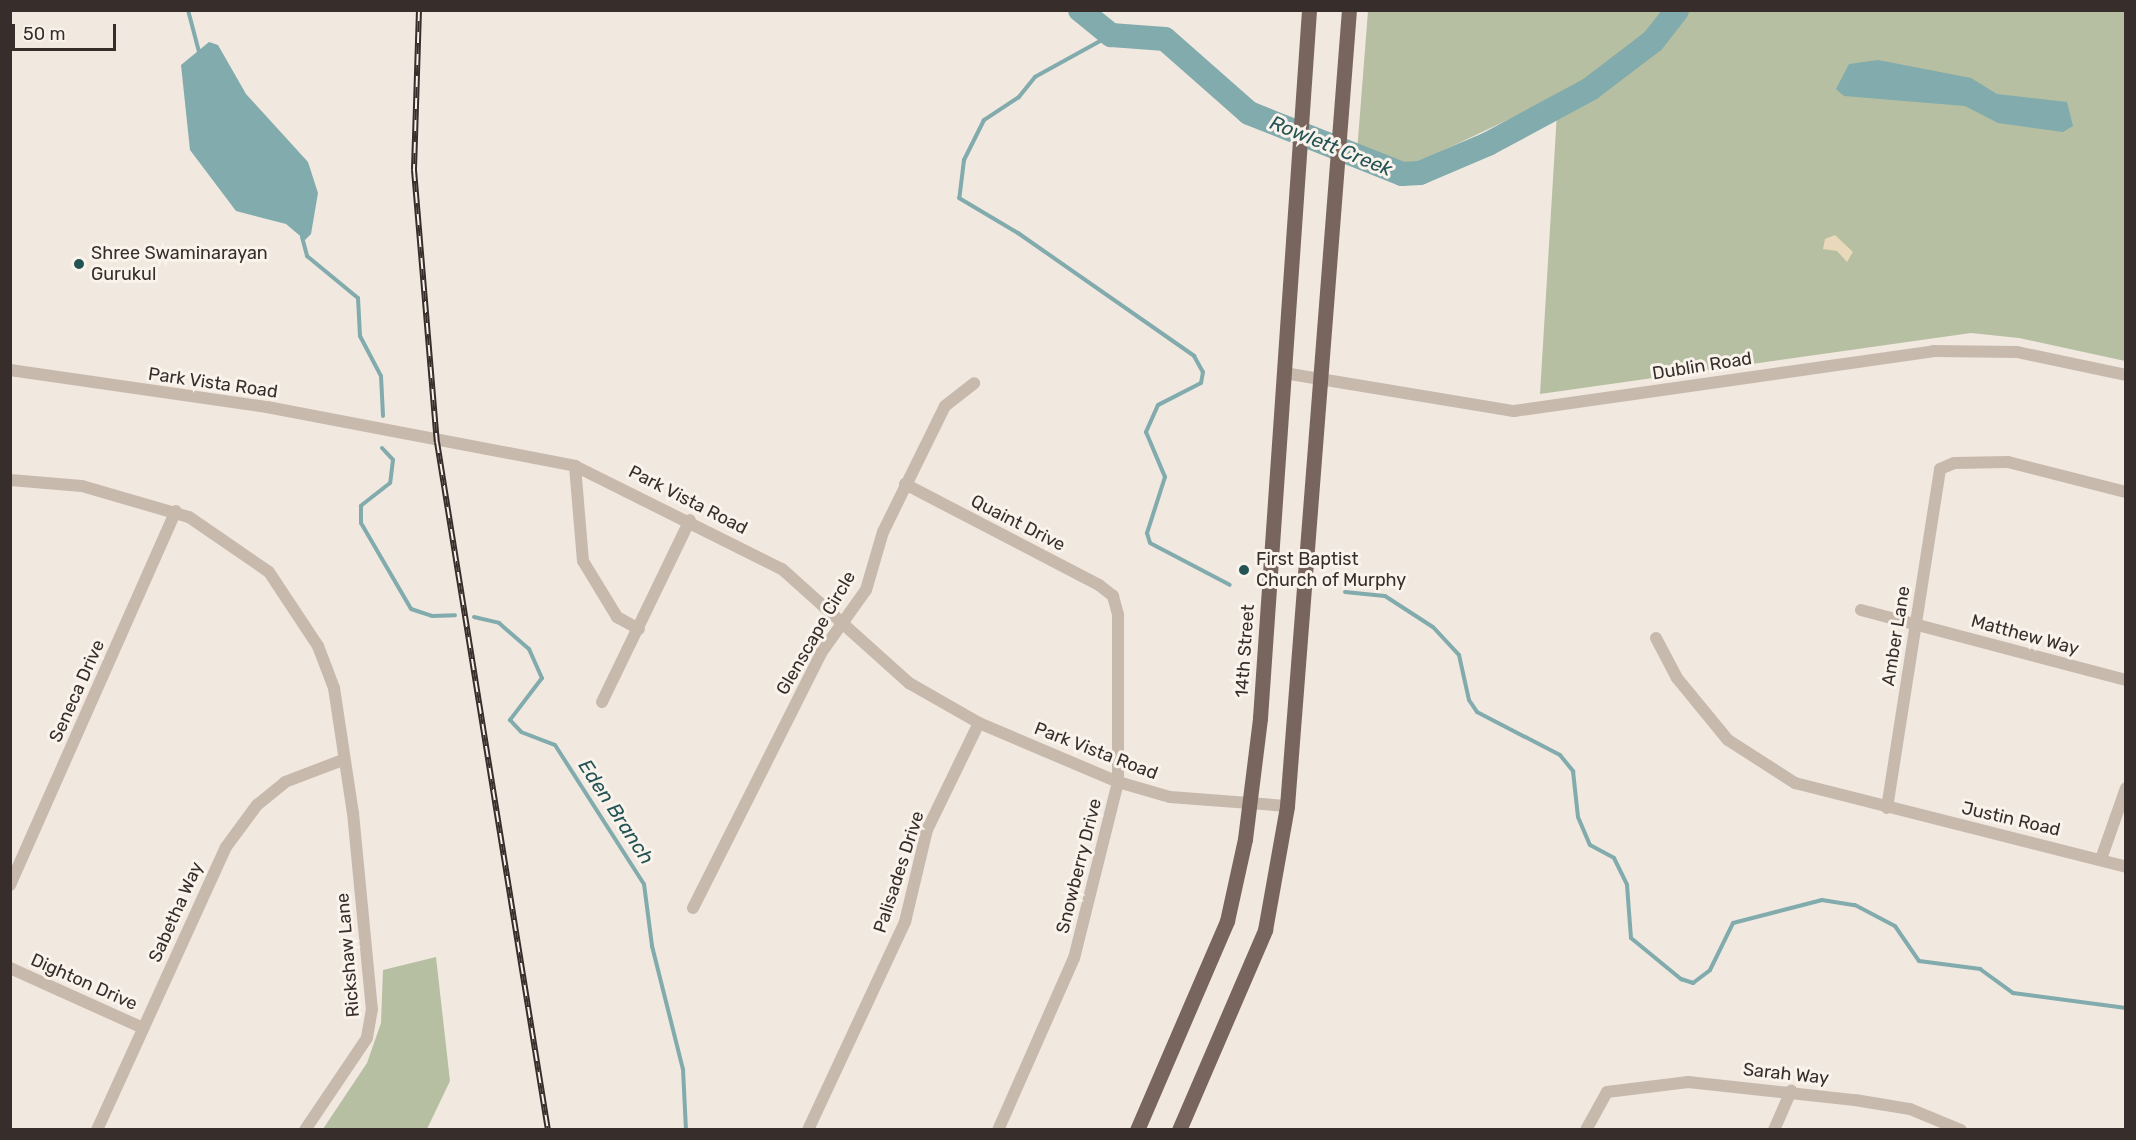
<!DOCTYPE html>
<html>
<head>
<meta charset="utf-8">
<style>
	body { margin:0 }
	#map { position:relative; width:2136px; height:1140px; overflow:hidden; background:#f1e8e0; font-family:Rubik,sans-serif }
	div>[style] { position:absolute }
	.green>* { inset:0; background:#b6bfa1 }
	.sand>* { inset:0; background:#e9d8ba }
	.water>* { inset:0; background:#81abac }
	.stream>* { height:4px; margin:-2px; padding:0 2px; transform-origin:2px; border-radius:2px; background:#81abac }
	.river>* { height:24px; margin:-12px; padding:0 12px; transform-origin:12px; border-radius:12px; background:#81abac }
	.minor>* { height:12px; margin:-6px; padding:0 6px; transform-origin:6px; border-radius:6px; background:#c8b9ad }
	.primary>* { height:15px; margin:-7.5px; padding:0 7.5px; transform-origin:7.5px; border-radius:7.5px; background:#78655d }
	.rail>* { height:6px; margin-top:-3px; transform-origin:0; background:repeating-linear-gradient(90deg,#f9f3ec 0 11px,#372e2b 0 22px); box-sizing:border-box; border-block:2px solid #372e2b }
	.dots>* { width:16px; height:16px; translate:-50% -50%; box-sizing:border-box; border:3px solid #f9f3ec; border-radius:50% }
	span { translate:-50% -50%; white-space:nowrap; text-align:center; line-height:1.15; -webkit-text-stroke:6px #f9f3ec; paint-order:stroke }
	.poi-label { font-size:18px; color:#372e2b }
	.left { translate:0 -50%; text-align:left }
	.street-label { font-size:18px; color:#372e2b }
	.water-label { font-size:20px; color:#245355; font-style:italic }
	.frame { position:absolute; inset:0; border:12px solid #372e2b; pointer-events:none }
	.scale { position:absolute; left:12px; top:24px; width:104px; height:27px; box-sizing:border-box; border:3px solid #372e2b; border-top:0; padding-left:8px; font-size:18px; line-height:21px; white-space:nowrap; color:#372e2b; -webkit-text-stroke:4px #f9f3ec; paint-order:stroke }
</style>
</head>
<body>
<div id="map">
	<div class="green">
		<div style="clip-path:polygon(1368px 11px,2125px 11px,2125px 361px,2019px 338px,1971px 333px,1540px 394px,1558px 96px,1408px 167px,1357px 152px)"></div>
		<div style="clip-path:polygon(436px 957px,450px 1081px,427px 1129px,323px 1129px,367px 1063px,381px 1023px,383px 970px)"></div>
	</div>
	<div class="sand">
		<div style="clip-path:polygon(1835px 235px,1853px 252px,1847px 262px,1837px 251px,1823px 249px,1825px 239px)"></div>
	</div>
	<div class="water">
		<div style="clip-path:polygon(209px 42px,218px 45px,246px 94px,308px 162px,318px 193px,311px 234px,305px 240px,286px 224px,236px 211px,190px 150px,181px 65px)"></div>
		<div style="clip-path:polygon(1878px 60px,1971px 78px,1997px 94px,2067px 102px,2073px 126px,2063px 132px,1998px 123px,1965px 106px,1844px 96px,1836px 89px,1849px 64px)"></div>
	</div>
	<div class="stream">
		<div style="left:188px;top:10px;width:43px;rotate:75.3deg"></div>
		<div style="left:1111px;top:35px;width:87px;rotate:151.1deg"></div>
		<div style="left:1035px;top:77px;width:26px;rotate:129deg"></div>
		<div style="left:1019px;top:97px;width:42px;rotate:146.7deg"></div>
		<div style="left:984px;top:120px;width:45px;rotate:116.6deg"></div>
		<div style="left:964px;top:160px;width:38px;rotate:97deg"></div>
		<div style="left:959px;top:198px;width:69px;rotate:30.7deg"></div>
		<div style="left:1018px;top:233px;width:215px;rotate:34.9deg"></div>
		<div style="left:1194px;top:356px;width:18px;rotate:61deg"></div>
		<div style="left:1203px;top:372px;width:11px;rotate:100deg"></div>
		<div style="left:1201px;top:383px;width:48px;rotate:152.9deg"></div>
		<div style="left:1158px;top:405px;width:30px;rotate:114deg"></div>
		<div style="left:1146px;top:432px;width:49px;rotate:67.1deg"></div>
		<div style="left:1165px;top:477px;width:59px;rotate:107.8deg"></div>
		<div style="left:1147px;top:533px;width:10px;rotate:73deg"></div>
		<div style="left:1150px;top:543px;width:90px;rotate:27.7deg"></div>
		<div style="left:302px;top:237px;width:20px;rotate:75deg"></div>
		<div style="left:307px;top:256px;width:66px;rotate:39.5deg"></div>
		<div style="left:358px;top:298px;width:38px;rotate:87deg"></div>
		<div style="left:360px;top:336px;width:45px;rotate:62.3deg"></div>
		<div style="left:381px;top:376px;width:40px;rotate:87.1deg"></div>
		<div style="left:382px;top:448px;width:16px;rotate:47deg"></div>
		<div style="left:393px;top:460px;width:23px;rotate:97deg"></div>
		<div style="left:390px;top:483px;width:37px;rotate:142deg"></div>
		<div style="left:361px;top:506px;width:17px;rotate:90deg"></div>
		<div style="left:361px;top:523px;width:99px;rotate:59.8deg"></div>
		<div style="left:411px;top:609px;width:22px;rotate:18deg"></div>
		<div style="left:432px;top:616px;width:23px;rotate:-2deg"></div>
		<div style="left:1345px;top:592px;width:40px;rotate:5.7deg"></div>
		<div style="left:1385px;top:596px;width:57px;rotate:32.9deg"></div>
		<div style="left:1433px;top:627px;width:38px;rotate:47deg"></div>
		<div style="left:1459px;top:655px;width:46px;rotate:77.5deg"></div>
		<div style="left:1469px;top:700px;width:14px;rotate:56deg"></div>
		<div style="left:1477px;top:712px;width:93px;rotate:27.4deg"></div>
		<div style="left:1560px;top:755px;width:21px;rotate:51deg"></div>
		<div style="left:1573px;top:771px;width:46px;rotate:83.8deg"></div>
		<div style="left:1578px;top:817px;width:30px;rotate:67deg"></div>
		<div style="left:1590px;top:845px;width:27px;rotate:28deg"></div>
		<div style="left:1614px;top:858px;width:30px;rotate:64deg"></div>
		<div style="left:1627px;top:885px;width:53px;rotate:85.7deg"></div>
		<div style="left:1631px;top:938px;width:65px;rotate:39.4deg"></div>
		<div style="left:1681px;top:979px;width:13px;rotate:18deg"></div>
		<div style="left:1693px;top:983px;width:21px;rotate:-37deg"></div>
		<div style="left:1710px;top:970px;width:52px;rotate:-63.9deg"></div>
		<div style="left:1733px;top:923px;width:92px;rotate:-14.5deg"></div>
		<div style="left:1822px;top:900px;width:33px;rotate:9deg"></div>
		<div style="left:1855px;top:905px;width:45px;rotate:27.7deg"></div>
		<div style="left:1895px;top:926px;width:42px;rotate:55.6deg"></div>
		<div style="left:1919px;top:961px;width:62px;rotate:7.5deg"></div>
		<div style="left:1980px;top:969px;width:41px;rotate:36deg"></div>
		<div style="left:2013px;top:993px;width:114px;rotate:7.6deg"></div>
		<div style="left:474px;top:617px;width:26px;rotate:13deg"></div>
		<div style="left:499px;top:623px;width:40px;rotate:41deg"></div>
		<div style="left:529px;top:649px;width:32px;rotate:66deg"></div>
		<div style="left:542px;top:678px;width:53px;rotate:127.3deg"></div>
		<div style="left:510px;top:720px;width:16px;rotate:47deg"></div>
		<div style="left:521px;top:732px;width:36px;rotate:21deg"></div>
		<div style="left:555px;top:745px;width:165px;rotate:57.4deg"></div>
		<div style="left:644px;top:884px;width:63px;rotate:82.6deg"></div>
		<div style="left:652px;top:946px;width:127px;rotate:75.9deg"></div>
		<div style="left:683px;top:1069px;width:61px;rotate:87.2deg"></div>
	</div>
	<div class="river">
		<div style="left:1080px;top:10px;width:40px;rotate:39deg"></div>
		<div style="left:1111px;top:35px;width:54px;rotate:4.2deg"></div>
		<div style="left:1165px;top:39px;width:112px;rotate:41.4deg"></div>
		<div style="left:1249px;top:113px;width:165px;rotate:21.7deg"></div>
		<div style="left:1402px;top:174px;width:18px;rotate:-3deg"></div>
		<div style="left:1420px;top:173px;width:74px;rotate:-23.1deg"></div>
		<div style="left:1488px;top:144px;width:116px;rotate:-28.3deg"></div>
		<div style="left:1590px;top:89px;width:79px;rotate:-37.3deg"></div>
		<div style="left:1653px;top:41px;width:39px;rotate:-52deg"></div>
	</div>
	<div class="minor">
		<div style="left:10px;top:370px;width:260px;rotate:8.2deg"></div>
		<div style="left:267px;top:407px;width:314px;rotate:10.8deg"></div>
		<div style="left:575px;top:466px;width:231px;rotate:26.5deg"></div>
		<div style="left:782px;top:569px;width:171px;rotate:41.9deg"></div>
		<div style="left:909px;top:683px;width:81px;rotate:29.7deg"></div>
		<div style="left:979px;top:723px;width:151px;rotate:23deg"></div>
		<div style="left:1118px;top:782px;width:54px;rotate:16.1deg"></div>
		<div style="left:1170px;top:797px;width:117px;rotate:4.4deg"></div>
		<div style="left:1284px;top:373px;width:233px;rotate:9.4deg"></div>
		<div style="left:1514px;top:411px;width:423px;rotate:-8.1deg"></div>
		<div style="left:1933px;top:351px;width:84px;rotate:0.7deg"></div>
		<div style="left:2017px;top:352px;width:111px;rotate:11.9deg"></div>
		<div style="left:575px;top:466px;width:95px;rotate:85.2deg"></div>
		<div style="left:583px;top:561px;width:66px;rotate:58.7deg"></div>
		<div style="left:617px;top:617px;width:25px;rotate:29deg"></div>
		<div style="left:10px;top:480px;width:72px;rotate:4.8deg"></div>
		<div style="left:82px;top:486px;width:111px;rotate:16.2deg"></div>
		<div style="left:189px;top:517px;width:97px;rotate:34.5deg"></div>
		<div style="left:269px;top:572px;width:89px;rotate:56.5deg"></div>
		<div style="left:318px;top:646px;width:45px;rotate:69.1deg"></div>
		<div style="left:334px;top:688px;width:126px;rotate:81.4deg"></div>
		<div style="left:353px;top:813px;width:197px;rotate:84.5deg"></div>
		<div style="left:372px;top:1009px;width:29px;rotate:100deg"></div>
		<div style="left:367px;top:1038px;width:111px;rotate:124deg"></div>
		<div style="left:905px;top:484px;width:219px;rotate:27.5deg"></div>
		<div style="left:1099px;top:585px;width:18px;rotate:38deg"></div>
		<div style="left:1113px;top:596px;width:20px;rotate:75deg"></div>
		<div style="left:1118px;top:615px;width:167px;rotate:90deg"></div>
		<div style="left:1118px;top:782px;width:181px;rotate:104deg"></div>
		<div style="left:1074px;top:958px;width:188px;rotate:113.8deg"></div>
		<div style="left:1861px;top:610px;width:274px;rotate:14.8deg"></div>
		<div style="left:1656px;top:638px;width:45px;rotate:62.3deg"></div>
		<div style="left:1677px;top:678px;width:80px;rotate:50.6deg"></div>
		<div style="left:1728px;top:740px;width:80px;rotate:32.7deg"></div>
		<div style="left:1795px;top:783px;width:341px;rotate:14.2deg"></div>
		<div style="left:602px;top:702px;width:202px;rotate:-64.2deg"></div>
		<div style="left:1887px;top:808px;width:343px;rotate:-81.1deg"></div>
		<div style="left:1940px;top:469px;width:15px;rotate:-23deg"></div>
		<div style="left:1954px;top:463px;width:54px;rotate:-1.1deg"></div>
		<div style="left:2008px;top:462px;width:122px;rotate:14.3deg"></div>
		<div style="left:2101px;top:859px;width:75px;rotate:-70.6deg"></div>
		<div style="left:10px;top:885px;width:409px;rotate:-66.1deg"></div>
		<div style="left:693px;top:908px;width:285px;rotate:-63.3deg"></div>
		<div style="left:821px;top:653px;width:77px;rotate:-54.5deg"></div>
		<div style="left:866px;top:590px;width:60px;rotate:-73.7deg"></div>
		<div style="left:883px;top:532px;width:140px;rotate:-63.8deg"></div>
		<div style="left:945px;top:406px;width:37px;rotate:-38deg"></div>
		<div style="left:10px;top:968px;width:146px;rotate:24.3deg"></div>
		<div style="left:97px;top:1130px;width:311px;rotate:-65.5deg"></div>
		<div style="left:226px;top:847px;width:52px;rotate:-53.6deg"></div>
		<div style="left:257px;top:805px;width:36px;rotate:-39deg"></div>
		<div style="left:285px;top:782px;width:62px;rotate:-20.8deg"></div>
		<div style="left:808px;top:1130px;width:230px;rotate:-65deg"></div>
		<div style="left:905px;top:922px;width:95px;rotate:-76.6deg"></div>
		<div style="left:927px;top:830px;width:119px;rotate:-64.1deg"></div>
		<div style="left:1586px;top:1130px;width:43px;rotate:-61.1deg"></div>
		<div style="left:1607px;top:1092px;width:82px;rotate:-7deg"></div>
		<div style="left:1688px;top:1082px;width:168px;rotate:6.2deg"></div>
		<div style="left:1855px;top:1100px;width:56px;rotate:9.3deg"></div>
		<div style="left:1910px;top:1109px;width:55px;rotate:22.4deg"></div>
		<div style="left:1774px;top:1130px;width:43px;rotate:-66.4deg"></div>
	</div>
	<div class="primary">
		<div style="left:1137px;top:1130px;width:228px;rotate:-66.7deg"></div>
		<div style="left:1227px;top:921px;width:84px;rotate:-77.6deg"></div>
		<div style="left:1245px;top:839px;width:122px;rotate:-82.9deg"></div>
		<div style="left:1260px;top:718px;width:710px;rotate:-86.04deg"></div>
		<div style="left:1179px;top:1130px;width:218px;rotate:-66.7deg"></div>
		<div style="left:1265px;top:930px;width:126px;rotate:-79.9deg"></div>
		<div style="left:1287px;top:806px;width:798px;rotate:-85.55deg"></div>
	</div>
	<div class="rail">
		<div style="left:419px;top:10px;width:160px;rotate:91.8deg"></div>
		<div style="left:414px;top:170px;width:273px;rotate:85.2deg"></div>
		<div style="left:437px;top:442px;width:697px;rotate:80.84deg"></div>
	</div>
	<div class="dots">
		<div style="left:79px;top:264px;background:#245355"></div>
		<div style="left:1244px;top:570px;background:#245355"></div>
	</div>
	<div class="poi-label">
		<span class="left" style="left:91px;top:264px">Shree Swaminarayan<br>Gurukul</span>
		<span class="left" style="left:1256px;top:570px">First Baptist<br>Church of Murphy</span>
	</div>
	<div class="street-label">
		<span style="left:1702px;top:366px;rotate:-9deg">Dublin Road</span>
		<span style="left:213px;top:383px;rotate:8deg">Park Vista Road</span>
		<span style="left:688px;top:500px;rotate:27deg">Park Vista Road</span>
		<span style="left:1018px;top:523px;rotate:27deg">Quaint Drive</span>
		<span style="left:816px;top:633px;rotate:-60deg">Glenscape Circle</span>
		<span style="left:2025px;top:635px;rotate:15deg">Matthew Way</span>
		<span style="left:1896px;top:636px;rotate:-81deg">Amber Lane</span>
		<span style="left:1245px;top:651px;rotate:-86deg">14th Street</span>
		<span style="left:77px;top:691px;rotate:-66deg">Seneca Drive</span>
		<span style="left:1096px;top:751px;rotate:21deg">Park Vista Road</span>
		<span style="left:2011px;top:819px;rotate:13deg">Justin Road</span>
		<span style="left:1079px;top:866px;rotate:-76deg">Snowberry Drive</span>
		<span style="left:899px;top:872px;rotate:-72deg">Palisades Drive</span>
		<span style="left:176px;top:912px;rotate:-66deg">Sabetha Way</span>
		<span style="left:348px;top:955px;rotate:-95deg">Rickshaw Lane</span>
		<span style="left:84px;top:982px;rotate:24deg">Dighton Drive</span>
		<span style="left:1786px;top:1074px;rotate:6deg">Sarah Way</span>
	</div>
	<div class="water-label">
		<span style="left:1331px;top:146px;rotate:22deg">Rowlett Creek</span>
		<span style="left:616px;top:812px;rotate:57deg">Eden Branch</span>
	</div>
	<div class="frame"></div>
	<div class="scale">50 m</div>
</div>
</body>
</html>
